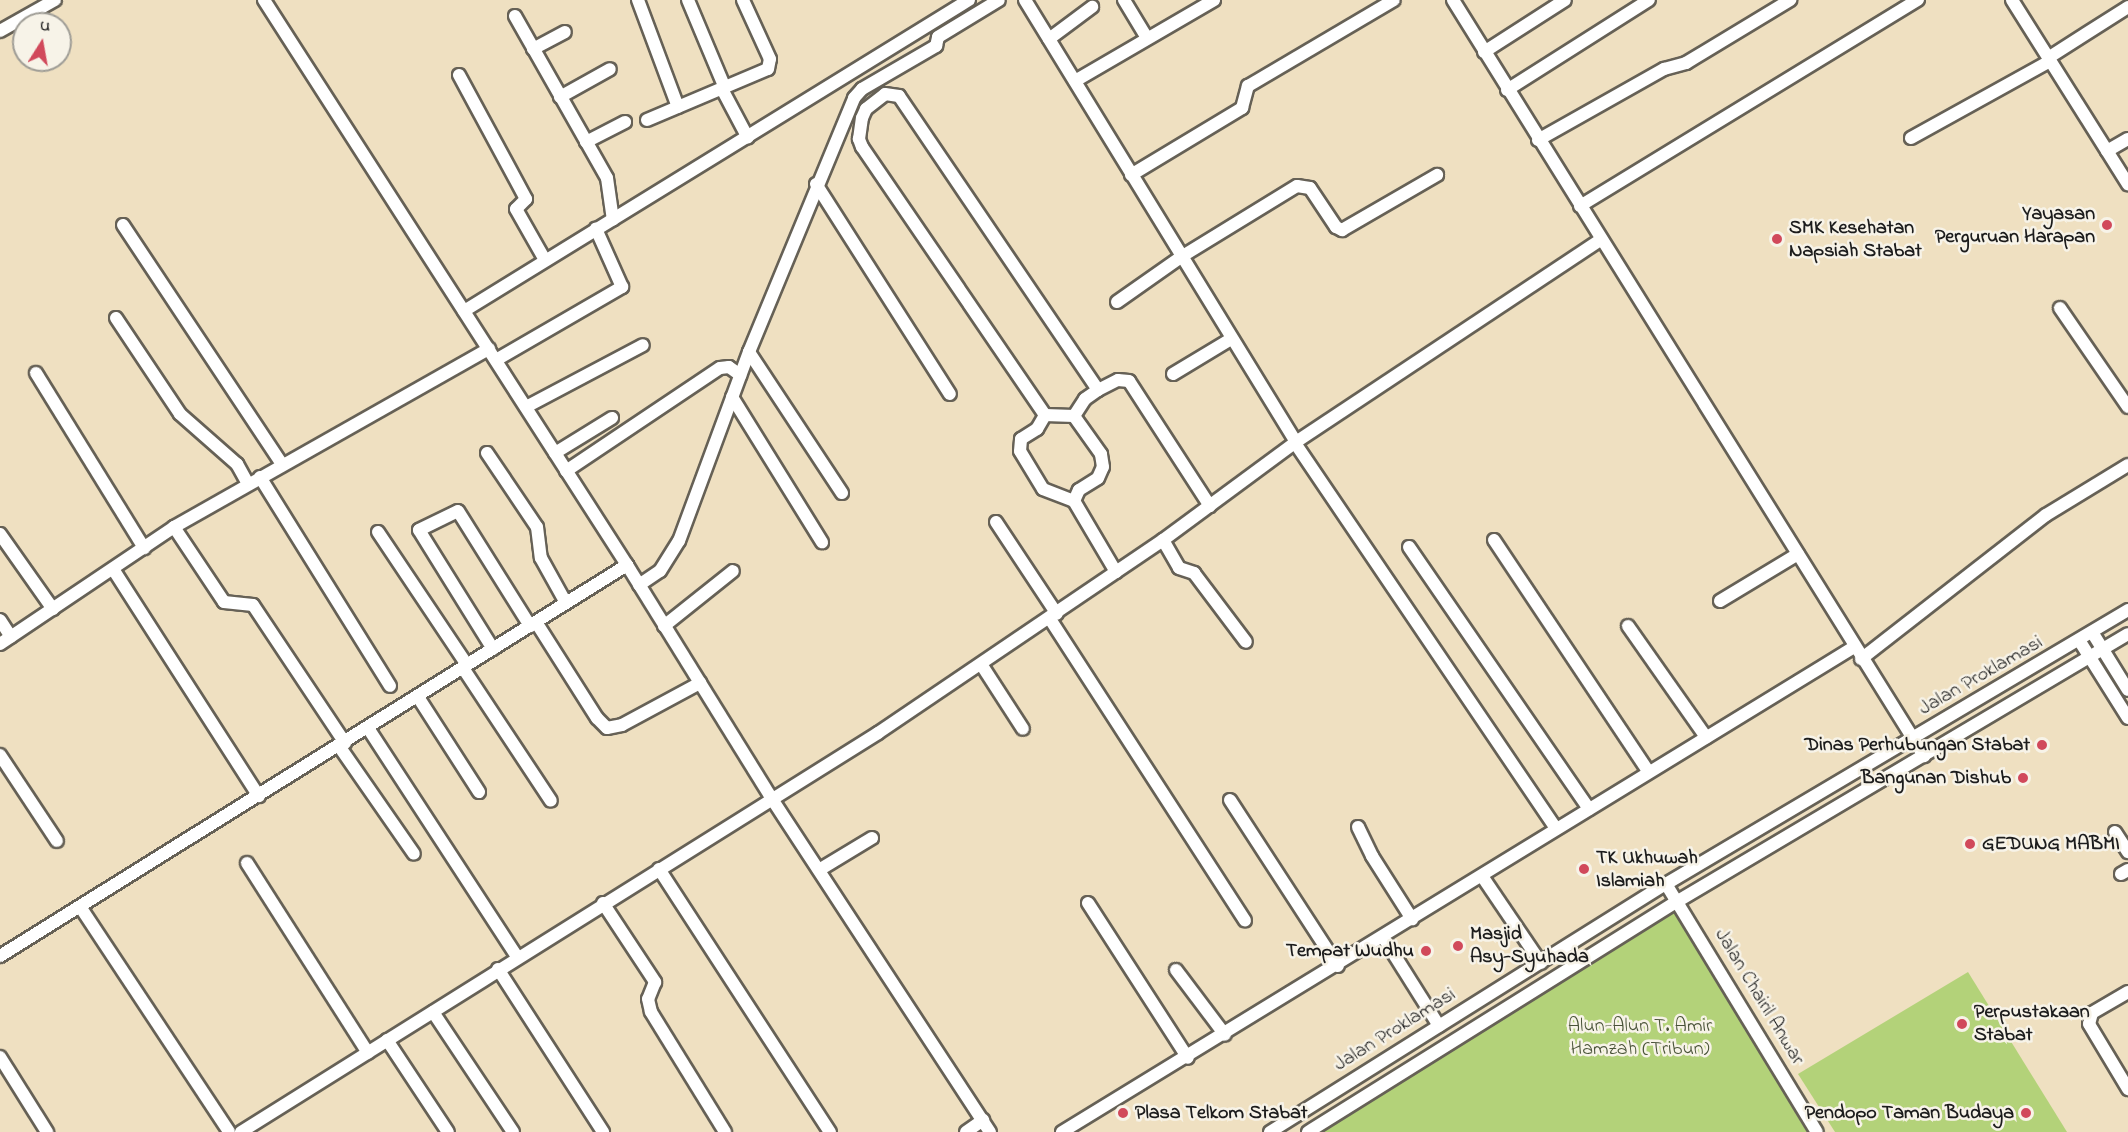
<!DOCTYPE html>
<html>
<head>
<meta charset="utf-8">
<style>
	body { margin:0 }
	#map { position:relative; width:2128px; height:1132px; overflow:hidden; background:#efe0c1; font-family:"Indie Flower",sans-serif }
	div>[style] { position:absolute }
	.green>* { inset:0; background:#b3d279 }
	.roads { filter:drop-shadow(2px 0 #666156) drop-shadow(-2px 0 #666156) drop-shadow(0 2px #666156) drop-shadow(0 -2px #666156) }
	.minor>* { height:12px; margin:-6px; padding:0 6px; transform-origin:6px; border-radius:6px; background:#fff }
	.dots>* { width:16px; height:16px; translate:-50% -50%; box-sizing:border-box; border:3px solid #f7f3e8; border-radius:50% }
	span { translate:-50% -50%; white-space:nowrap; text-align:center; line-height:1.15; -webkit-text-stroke:5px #f7f3e8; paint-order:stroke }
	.poi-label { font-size:20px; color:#1c1c1c; font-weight:700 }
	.right { translate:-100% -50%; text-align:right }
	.left { translate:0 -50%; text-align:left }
	.street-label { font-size:20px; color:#1c1c1c }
	.park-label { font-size:20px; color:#495338 }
	.north { position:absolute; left:12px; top:12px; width:60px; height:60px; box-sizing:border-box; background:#f7f3e8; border:2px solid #9f9d96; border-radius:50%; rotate:11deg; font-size:16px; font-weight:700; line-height:24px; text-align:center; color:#1c1c1c }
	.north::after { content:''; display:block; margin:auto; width:21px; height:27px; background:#d1495b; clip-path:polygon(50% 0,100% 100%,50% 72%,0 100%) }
</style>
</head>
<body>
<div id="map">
	<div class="green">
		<div style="clip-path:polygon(1673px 906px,1807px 1132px,1315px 1132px)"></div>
		<div style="clip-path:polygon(1968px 972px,2067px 1132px,1835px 1132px,1798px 1074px)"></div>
	</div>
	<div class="roads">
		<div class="minor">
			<div style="left:264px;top:0;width:672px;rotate:57.28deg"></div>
			<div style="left:627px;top:565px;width:275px;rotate:58.2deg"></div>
			<div style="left:772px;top:799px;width:398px;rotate:56.8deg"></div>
			<div style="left:638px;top:0;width:114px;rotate:69.5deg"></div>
			<div style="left:688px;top:0;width:95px;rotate:67.2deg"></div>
			<div style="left:1025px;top:0;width:518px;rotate:58.49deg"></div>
			<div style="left:1124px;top:0;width:44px;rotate:58.8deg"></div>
			<div style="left:1453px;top:0;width:891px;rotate:58.08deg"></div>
			<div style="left:2012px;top:0;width:218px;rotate:57.8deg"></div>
			<div style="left:515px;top:16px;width:186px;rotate:60.4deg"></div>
			<div style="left:607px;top:178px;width:42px;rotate:81.9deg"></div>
			<div style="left:0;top:31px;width:63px;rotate:-29.4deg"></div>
			<div style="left:1049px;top:39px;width:54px;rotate:-36.7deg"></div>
			<div style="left:533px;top:49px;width:36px;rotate:-28deg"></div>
			<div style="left:1484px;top:52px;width:96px;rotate:-32.7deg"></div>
			<div style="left:2048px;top:58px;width:95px;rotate:-32.5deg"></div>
			<div style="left:459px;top:75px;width:141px;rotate:61.6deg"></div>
			<div style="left:526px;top:199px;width:14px;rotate:135deg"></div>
			<div style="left:516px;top:209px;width:59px;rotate:60.4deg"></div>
			<div style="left:1075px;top:81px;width:161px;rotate:-30.2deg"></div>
			<div style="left:722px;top:89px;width:55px;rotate:62deg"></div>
			<div style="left:1507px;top:90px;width:168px;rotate:-32.4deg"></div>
			<div style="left:560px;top:97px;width:57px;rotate:-29.2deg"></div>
			<div style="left:647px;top:120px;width:131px;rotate:-22.9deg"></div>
			<div style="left:768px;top:69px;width:10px;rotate:-79deg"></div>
			<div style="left:770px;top:59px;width:65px;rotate:-114.6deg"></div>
			<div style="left:1911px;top:138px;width:159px;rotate:-29deg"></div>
			<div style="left:1538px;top:140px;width:145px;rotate:-29.4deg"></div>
			<div style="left:1664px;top:69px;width:23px;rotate:-15deg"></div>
			<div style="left:1686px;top:63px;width:122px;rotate:-31.2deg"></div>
			<div style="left:586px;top:142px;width:44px;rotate:-27.1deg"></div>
			<div style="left:2107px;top:151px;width:24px;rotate:-30deg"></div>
			<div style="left:1131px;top:175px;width:130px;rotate:-31.1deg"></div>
			<div style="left:1242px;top:108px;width:23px;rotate:-75deg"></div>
			<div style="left:1248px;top:86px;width:169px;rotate:-30.5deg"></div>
			<div style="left:816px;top:184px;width:249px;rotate:57.5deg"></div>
			<div style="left:1580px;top:206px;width:396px;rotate:-31.4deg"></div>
			<div style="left:123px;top:225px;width:287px;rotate:56.4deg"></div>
			<div style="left:1117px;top:302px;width:78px;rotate:-35.1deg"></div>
			<div style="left:1181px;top:257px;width:136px;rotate:-31.5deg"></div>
			<div style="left:1297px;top:186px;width:13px;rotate:9deg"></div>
			<div style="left:1310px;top:188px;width:47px;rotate:56.3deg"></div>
			<div style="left:1336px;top:227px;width:7px;rotate:27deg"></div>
			<div style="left:1342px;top:230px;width:110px;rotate:-30.1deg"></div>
			<div style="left:2060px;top:308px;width:120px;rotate:55.5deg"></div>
			<div style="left:464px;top:311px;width:593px;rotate:-31.63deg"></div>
			<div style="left:116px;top:318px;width:115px;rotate:56.3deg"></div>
			<div style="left:180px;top:414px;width:76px;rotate:41.3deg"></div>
			<div style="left:237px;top:464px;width:23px;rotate:61deg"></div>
			<div style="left:749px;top:352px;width:169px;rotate:56.6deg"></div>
			<div style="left:496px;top:360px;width:146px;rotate:-30.1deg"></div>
			<div style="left:622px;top:287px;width:64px;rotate:-114.1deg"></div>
			<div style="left:36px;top:373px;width:206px;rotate:58.3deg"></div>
			<div style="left:1173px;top:374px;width:68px;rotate:-31.1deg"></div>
			<div style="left:732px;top:397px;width:171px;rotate:58.2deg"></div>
			<div style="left:526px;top:407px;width:132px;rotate:-27.9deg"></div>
			<div style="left:1045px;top:415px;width:325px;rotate:-124.3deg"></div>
			<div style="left:862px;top:147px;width:9px;rotate:-111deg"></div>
			<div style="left:859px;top:139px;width:21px;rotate:-82deg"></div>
			<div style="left:862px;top:118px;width:10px;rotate:-66deg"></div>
			<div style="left:866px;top:109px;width:24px;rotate:-38deg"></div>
			<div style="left:885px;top:94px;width:14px;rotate:8deg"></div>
			<div style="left:899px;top:96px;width:355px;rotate:55.9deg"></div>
			<div style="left:1295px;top:443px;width:466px;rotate:55.9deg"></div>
			<div style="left:487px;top:453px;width:89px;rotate:56deg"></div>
			<div style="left:537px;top:527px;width:31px;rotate:83deg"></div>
			<div style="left:541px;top:558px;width:51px;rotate:60.9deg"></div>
			<div style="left:555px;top:453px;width:67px;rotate:-31.6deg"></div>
			<div style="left:566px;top:471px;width:185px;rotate:-33.8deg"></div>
			<div style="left:720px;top:368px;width:9px;rotate:-6deg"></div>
			<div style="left:729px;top:367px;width:14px;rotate:36deg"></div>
			<div style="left:260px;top:477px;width:246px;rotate:58.1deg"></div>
			<div style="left:1074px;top:501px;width:12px;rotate:-66deg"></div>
			<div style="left:1079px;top:490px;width:22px;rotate:-32deg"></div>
			<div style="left:1098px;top:478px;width:12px;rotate:-66deg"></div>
			<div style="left:1103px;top:467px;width:13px;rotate:-99deg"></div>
			<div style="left:1101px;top:454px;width:47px;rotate:-125.4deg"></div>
			<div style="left:996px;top:522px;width:110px;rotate:56.5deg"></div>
			<div style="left:174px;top:527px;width:90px;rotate:56.3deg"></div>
			<div style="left:224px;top:602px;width:29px;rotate:6deg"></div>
			<div style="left:253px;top:605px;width:166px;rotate:56.3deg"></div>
			<div style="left:378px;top:532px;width:160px;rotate:56.2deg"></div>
			<div style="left:0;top:534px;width:92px;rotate:54.8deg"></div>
			<div style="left:1163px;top:540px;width:32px;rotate:60deg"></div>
			<div style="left:1179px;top:568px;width:16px;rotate:18deg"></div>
			<div style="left:1194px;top:573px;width:86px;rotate:53deg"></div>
			<div style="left:1494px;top:540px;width:279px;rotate:56.3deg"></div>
			<div style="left:1409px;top:547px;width:318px;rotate:55.5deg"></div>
			<div style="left:113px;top:569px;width:270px;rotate:57.3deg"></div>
			<div style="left:1116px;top:572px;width:82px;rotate:-120.6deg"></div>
			<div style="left:1074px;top:501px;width:33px;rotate:-159deg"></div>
			<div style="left:1043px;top:489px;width:44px;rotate:-121.2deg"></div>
			<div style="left:1020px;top:451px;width:12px;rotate:-85deg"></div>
			<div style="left:1021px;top:439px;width:19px;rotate:-32deg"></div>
			<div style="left:1037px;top:429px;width:16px;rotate:-60deg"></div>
			<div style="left:1045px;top:415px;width:29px;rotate:2deg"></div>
			<div style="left:1074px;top:416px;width:20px;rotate:-57deg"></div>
			<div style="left:1085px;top:399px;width:16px;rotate:-35deg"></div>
			<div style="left:1098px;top:390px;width:22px;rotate:-27deg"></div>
			<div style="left:1118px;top:380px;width:11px;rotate:5deg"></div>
			<div style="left:1129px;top:381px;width:149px;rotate:57.1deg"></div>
			<div style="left:639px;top:585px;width:25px;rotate:-34deg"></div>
			<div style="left:660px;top:571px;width:36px;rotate:-58deg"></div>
			<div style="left:679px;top:541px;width:202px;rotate:-69.7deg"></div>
			<div style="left:749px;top:352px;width:275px;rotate:-67.5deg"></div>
			<div style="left:854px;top:98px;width:12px;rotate:-48deg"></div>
			<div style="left:862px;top:89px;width:86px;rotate:-30.2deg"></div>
			<div style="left:936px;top:46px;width:9px;rotate:-77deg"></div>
			<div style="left:938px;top:37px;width:71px;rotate:-31.2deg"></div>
			<div style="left:1720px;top:601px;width:91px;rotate:-31.1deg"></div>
			<div style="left:1050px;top:619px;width:359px;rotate:57.1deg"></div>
			<div style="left:0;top:620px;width:20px;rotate:57deg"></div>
			<div style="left:536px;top:622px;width:114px;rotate:57.6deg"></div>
			<div style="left:597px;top:718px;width:14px;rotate:45deg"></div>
			<div style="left:607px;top:728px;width:15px;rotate:-11deg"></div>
			<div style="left:622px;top:725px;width:89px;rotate:-28.3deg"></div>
			<div style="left:664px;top:626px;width:88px;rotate:-38.6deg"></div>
			<div style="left:1628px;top:626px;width:136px;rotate:54.9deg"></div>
			<div style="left:2092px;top:632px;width:68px;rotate:58.2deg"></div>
			<div style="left:2079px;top:640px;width:92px;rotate:57.9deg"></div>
			<div style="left:0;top:644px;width:210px;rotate:-33.9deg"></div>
			<div style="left:174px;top:527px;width:362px;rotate:-29.5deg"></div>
			<div style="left:493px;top:649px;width:140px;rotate:-121.9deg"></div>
			<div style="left:419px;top:530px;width:43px;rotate:-26deg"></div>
			<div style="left:458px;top:511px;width:136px;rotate:57.9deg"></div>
			<div style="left:1861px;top:659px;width:234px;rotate:-37.9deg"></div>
			<div style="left:2046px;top:515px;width:96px;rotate:-31.4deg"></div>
			<div style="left:981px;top:664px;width:77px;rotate:57.1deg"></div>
			<div style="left:463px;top:668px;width:159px;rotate:56.5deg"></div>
			<div style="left:418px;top:697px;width:113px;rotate:57.3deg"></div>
			<div style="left:368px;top:728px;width:273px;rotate:56.9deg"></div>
			<div style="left:339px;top:746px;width:131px;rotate:55.2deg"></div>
			<div style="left:0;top:755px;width:103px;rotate:56.5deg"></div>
			<div style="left:1230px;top:800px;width:198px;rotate:57deg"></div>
			<div style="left:1358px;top:827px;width:32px;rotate:64deg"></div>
			<div style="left:1372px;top:856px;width:75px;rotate:57.6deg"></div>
			<div style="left:2115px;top:832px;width:24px;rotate:57deg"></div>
			<div style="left:247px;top:863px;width:225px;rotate:57.5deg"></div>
			<div style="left:659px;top:869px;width:314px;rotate:57deg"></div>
			<div style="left:819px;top:870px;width:62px;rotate:-31.1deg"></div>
			<div style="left:2121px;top:874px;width:8px;rotate:-30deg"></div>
			<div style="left:1482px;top:876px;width:105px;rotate:55.9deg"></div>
			<div style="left:1666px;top:884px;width:290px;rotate:58.7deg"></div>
			<div style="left:603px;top:903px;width:95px;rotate:56.6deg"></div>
			<div style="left:655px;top:982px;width:18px;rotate:112deg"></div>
			<div style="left:648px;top:999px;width:13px;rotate:77deg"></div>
			<div style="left:651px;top:1012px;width:141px;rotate:58.3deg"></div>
			<div style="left:1088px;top:903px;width:184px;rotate:57.2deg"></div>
			<div style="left:81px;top:908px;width:268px;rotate:56.5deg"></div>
			<div style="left:1383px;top:937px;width:105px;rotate:57.8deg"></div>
			<div style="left:0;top:956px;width:739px;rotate:-31.95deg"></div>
			<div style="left:498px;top:969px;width:194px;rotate:57.2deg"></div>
			<div style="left:1176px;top:970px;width:81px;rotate:53deg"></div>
			<div style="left:2128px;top:992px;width:42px;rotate:149.7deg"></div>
			<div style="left:2092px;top:1013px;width:11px;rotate:105deg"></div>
			<div style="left:2089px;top:1024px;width:76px;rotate:59deg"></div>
			<div style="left:433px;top:1012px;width:144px;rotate:56.3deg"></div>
			<div style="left:387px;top:1040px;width:110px;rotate:56.5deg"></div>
			<div style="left:0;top:1057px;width:89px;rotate:57.9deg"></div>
			<div style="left:241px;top:1132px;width:752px;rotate:-32.06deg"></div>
			<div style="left:878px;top:733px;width:344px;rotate:-34.1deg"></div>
			<div style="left:1163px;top:540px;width:165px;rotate:-36.4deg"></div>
			<div style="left:1296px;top:442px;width:366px;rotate:-33.6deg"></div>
			<div style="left:966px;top:1132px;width:21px;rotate:-35deg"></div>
			<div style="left:1062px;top:1132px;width:929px;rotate:-31.48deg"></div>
			<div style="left:1270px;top:1132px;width:467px;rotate:-32.1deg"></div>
			<div style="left:1666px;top:884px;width:537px;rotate:-30.67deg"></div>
			<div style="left:1308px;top:1132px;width:436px;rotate:-32deg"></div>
			<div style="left:1678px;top:901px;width:523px;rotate:-30.68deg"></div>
		</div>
	</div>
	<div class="dots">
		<div style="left:2107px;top:225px;background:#d1495b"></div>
		<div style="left:1777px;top:239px;background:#d1495b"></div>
		<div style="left:2042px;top:745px;background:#d1495b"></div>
		<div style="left:2023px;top:778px;background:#d1495b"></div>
		<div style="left:1970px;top:844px;background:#d1495b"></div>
		<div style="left:1584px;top:869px;background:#d1495b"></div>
		<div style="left:1458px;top:946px;background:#d1495b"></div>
		<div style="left:1426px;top:951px;background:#d1495b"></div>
		<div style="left:1962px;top:1024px;background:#d1495b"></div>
		<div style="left:1123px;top:1113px;background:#d1495b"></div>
		<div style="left:2026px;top:1113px;background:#d1495b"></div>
	</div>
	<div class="poi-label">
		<span class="right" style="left:2095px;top:226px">Yayasan<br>Perguruan Harapan</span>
		<span class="left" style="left:1789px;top:240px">SMK Kesehatan<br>Napsiah Stabat</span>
		<span class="right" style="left:2030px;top:745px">Dinas Perhubungan Stabat</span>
		<span class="right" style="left:2011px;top:778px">Bangunan Dishub</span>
		<span class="left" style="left:1982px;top:844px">GEDUNG MABMI</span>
		<span class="left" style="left:1596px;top:870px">TK Ukhuwah<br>Islamiah</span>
		<span class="left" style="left:1470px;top:946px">Masjid<br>Asy-Syuhada</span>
		<span class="right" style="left:1414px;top:951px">Tempat Wudhu</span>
		<span class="left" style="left:1974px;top:1024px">Perpustakaan<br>Stabat</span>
		<span class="left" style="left:1135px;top:1113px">Plasa Telkom Stabat</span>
		<span class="right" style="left:2014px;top:1113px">Pendopo Taman Budaya</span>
	</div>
	<div class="street-label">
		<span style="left:1981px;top:676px;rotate:-30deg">Jalan Proklamasi</span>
		<span style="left:1759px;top:997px;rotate:59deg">Jalan Chairil Anwar</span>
		<span style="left:1395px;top:1030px;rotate:-32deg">Jalan Proklamasi</span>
	</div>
	<div class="park-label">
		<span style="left:1640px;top:1038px">Alun-Alun T. Amir<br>Hamzah (Tribun)</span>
	</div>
	<div class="north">U</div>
</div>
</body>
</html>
